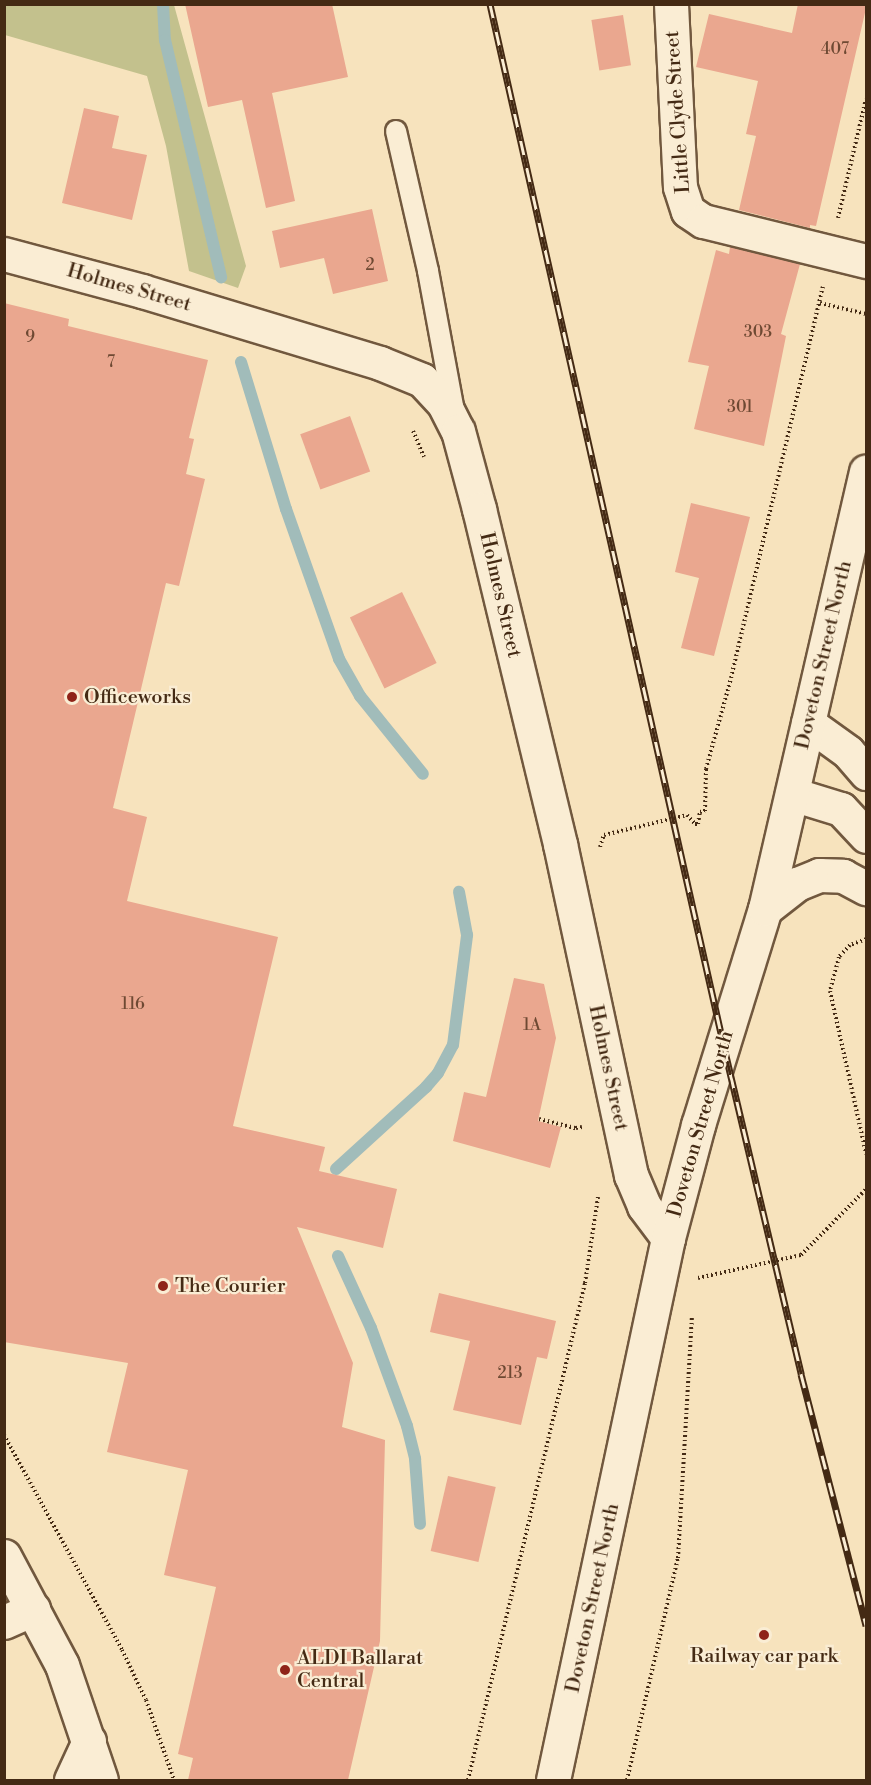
<!DOCTYPE html>
<html>
<head>
<meta charset="utf-8">
<style>
	body { margin:0 }
	#map { position:relative; width:871px; height:1785px; overflow:hidden; background:#f7e3bd; font-family:"Libre Bodoni",serif }
	div>[style] { position:absolute }
	.green>* { inset:0; background:#c3c18d }
	.stream>* { height:12px; margin:-6px; padding:0 6px; transform-origin:6px; border-radius:6px; background:#a1bcba }
	.building>* { inset:0; background:#eaa78f; transform-origin:0 0 }
	.path>* { height:4px; margin-top:-2px; transform-origin:0; background:repeating-linear-gradient(90deg,#442a14 0 1.5px,transparent 0 4.5px) }
	.roads { filter:drop-shadow(2px 0 #71583e) drop-shadow(-2px 0 #71583e) drop-shadow(0 2px #71583e) drop-shadow(0 -2px #71583e) }
	.lane>* { height:20px; margin:-10px; padding:0 10px; transform-origin:10px; border-radius:10px; background:#faedd4 }
	.street>* { height:33px; margin:-16.5px; padding:0 16.5px; transform-origin:16.5px; border-radius:16.5px; background:#faedd4 }
	.secondary>* { height:33px; margin:-16.5px; padding:0 16.5px; transform-origin:16.5px; border-radius:16.5px; background:#faedd4 }
	.rail>* { height:7px; margin-top:-3.5px; transform-origin:0; background:repeating-linear-gradient(90deg,#faedd4 0 14px,#442a14 0 28px); box-sizing:border-box; border-block:2px solid #442a14 }
	.dots>* { width:16px; height:16px; translate:-50% -50%; box-sizing:border-box; border:3px solid #faedd4; border-radius:50% }
	span { translate:-50% -50%; white-space:nowrap; text-align:center; line-height:1.15; -webkit-text-stroke:4.5px #faedd4; paint-order:stroke }
	.number-label { font-size:16px; color:#6e4933 }
	.number-label span { -webkit-text-stroke-width:0 }
	.street-label { font-size:20px; color:#442a14 }
	.poi-label { font-size:20px; color:#442a14 }
	.left { translate:0 -50%; text-align:left }
	.frame { position:absolute; inset:0; border:6px solid #442a14; pointer-events:none }
</style>
</head>
<body>
<div id="map">
	<div class="green">
		<div style="clip-path:polygon(4px 5px,174px 5px,246px 266px,238px 288px,189px 271px,166px 146px,147px 76px,5px 35px)"></div>
	</div>
	<div class="stream">
		<div style="left:163px;top:4px;width:36px;rotate:87deg"></div>
		<div style="left:165px;top:40px;width:244px;rotate:76.7deg"></div>
		<div style="left:241px;top:362px;width:154px;rotate:73deg"></div>
		<div style="left:286px;top:509px;width:159px;rotate:70.5deg"></div>
		<div style="left:339px;top:659px;width:43px;rotate:60.4deg"></div>
		<div style="left:360px;top:696px;width:100px;rotate:51.1deg"></div>
		<div style="left:336px;top:1169px;width:122px;rotate:-42.3deg"></div>
		<div style="left:426px;top:1087px;width:18px;rotate:-49deg"></div>
		<div style="left:438px;top:1073px;width:32px;rotate:-62deg"></div>
		<div style="left:453px;top:1045px;width:111px;rotate:-82.7deg"></div>
		<div style="left:467px;top:935px;width:44px;rotate:-100.5deg"></div>
		<div style="left:338px;top:1256px;width:79px;rotate:65.4deg"></div>
		<div style="left:371px;top:1328px;width:104px;rotate:69.8deg"></div>
		<div style="left:407px;top:1426px;width:34px;rotate:76deg"></div>
		<div style="left:415px;top:1459px;width:65px;rotate:85.6deg"></div>
	</div>
	<div class="building">
		<div style="clip-path:polygon(185px 4px,332px 4px,348px 77px,272px 93px,295px 201px,266px 208px,242px 100px,208px 107px)"></div>
		<div style="clip-path:polygon(798px 4px,867px 4px,816px 226px,810px 225px,810px 228px,739px 210px,756px 136px,746px 134px,758px 81px,696px 67px,709px 14px,792px 33px)"></div>
		<div style="left:623px;top:15px;width:51px;height:32px;rotate:81deg"></div>
		<div style="clip-path:polygon(84px 108px,119px 116px,112px 148px,147px 155px,132px 220px,62px 203px)"></div>
		<div style="clip-path:polygon(372px 209px,388px 281px,333px 294px,324px 258px,280px 268px,272px 231px)"></div>
		<div style="clip-path:polygon(730px 247px,800px 264px,781px 334px,786px 336px,764px 446px,694px 429px,709px 366px,688px 362px,716px 250px,729px 254px)"></div>
		<div style="clip-path:polygon(4px 303px,69px 319px,68px 326px,208px 360px,189px 438px,194px 439px,186px 474px,205px 479px,179px 586px,166px 583px,113px 808px,147px 817px,127px 901px,278px 937px,233px 1126px,325px 1147px,319px 1171px,397px 1189px,383px 1248px,297px 1227px,353px 1363px,342px 1427px,385px 1440px,380px 1641px,348px 1780px,188px 1780px,193px 1758px,178px 1754px,216px 1587px,164px 1575px,188px 1470px,107px 1452px,128px 1363px,4px 1342px)"></div>
		<div style="left:350px;top:416px;width:59px;height:53px;rotate:70deg"></div>
		<div style="clip-path:polygon(691px 503px,750px 517px,714px 656px,681px 648px,699px 578px,675px 572px)"></div>
		<div style="left:402px;top:592px;width:79px;height:58px;rotate:64deg"></div>
		<div style="clip-path:polygon(514px 978px,544px 984px,556px 1038px,538px 1121px,561px 1127px,550px 1168px,453px 1141px,464px 1092px,486px 1097px)"></div>
		<div style="clip-path:polygon(439px 1293px,556px 1321px,547px 1359px,537px 1357px,521px 1425px,453px 1410px,470px 1341px,430px 1332px)"></div>
		<div style="left:448px;top:1476px;width:49px;height:77px;rotate:13deg"></div>
	</div>
	<div class="path">
		<div style="left:838px;top:218px;width:122px;rotate:-76.8deg"></div>
		<div style="left:820px;top:303px;width:47px;rotate:13.4deg"></div>
		<div style="left:413px;top:431px;width:28px;rotate:67deg"></div>
		<div style="left:600px;top:847px;width:13px;rotate:-72deg"></div>
		<div style="left:604px;top:835px;width:85px;rotate:-13.5deg"></div>
		<div style="left:687px;top:815px;width:12px;rotate:48deg"></div>
		<div style="left:695px;top:824px;width:3px"></div>
		<div style="left:698px;top:824px;width:12px;rotate:-81deg"></div>
		<div style="left:700px;top:812px;width:5px;rotate:-11deg"></div>
		<div style="left:705px;top:811px;width:42px;rotate:-88.6deg"></div>
		<div style="left:706px;top:769px;width:94px;rotate:-74.6deg"></div>
		<div style="left:731px;top:678px;width:402px;rotate:-76.8deg"></div>
		<div style="left:866px;top:939px;width:17px;rotate:159deg"></div>
		<div style="left:850px;top:945px;width:16px;rotate:133deg"></div>
		<div style="left:839px;top:957px;width:35px;rotate:105deg"></div>
		<div style="left:830px;top:991px;width:167px;rotate:77.5deg"></div>
		<div style="left:539px;top:1119px;width:38px;rotate:14deg"></div>
		<div style="left:576px;top:1128px;width:6px;rotate:-9deg"></div>
		<div style="left:698px;top:1278px;width:106px;rotate:-12.6deg"></div>
		<div style="left:801px;top:1255px;width:93px;rotate:-45.4deg"></div>
		<div style="left:4px;top:1435px;width:245px;rotate:61.2deg"></div>
		<div style="left:122px;top:1650px;width:55px;rotate:64.4deg"></div>
		<div style="left:146px;top:1700px;width:85px;rotate:70.7deg"></div>
		<div style="left:468px;top:1780px;width:511px;rotate:-76.75deg"></div>
		<div style="left:585px;top:1283px;width:87px;rotate:-81.4deg"></div>
		<div style="left:627px;top:1780px;width:228px;rotate:-77.1deg"></div>
		<div style="left:678px;top:1558px;width:242px;rotate:-86.7deg"></div>
	</div>
	<div class="roads">
		<div class="lane">
			<div style="left:396px;top:131px;width:144px;rotate:77.1deg"></div>
			<div style="left:428px;top:271px;width:142px;rotate:79.5deg"></div>
		</div>
		<div class="street">
			<div style="left:671px;top:4px;width:183px;rotate:87.2deg"></div>
			<div style="left:680px;top:187px;width:25px;rotate:72deg"></div>
			<div style="left:688px;top:211px;width:18px;rotate:34deg"></div>
			<div style="left:703px;top:221px;width:168px;rotate:13.8deg"></div>
			<div style="left:4px;top:254px;width:143px;rotate:15deg"></div>
			<div style="left:142px;top:291px;width:249px;rotate:16.8deg"></div>
			<div style="left:380px;top:363px;width:45px;rotate:22deg"></div>
			<div style="left:422px;top:380px;width:33px;rotate:47deg"></div>
			<div style="left:444px;top:404px;width:30px;rotate:63deg"></div>
			<div style="left:458px;top:431px;width:81px;rotate:74.9deg"></div>
			<div style="left:479px;top:509px;width:345px;rotate:76.4deg"></div>
			<div style="left:560px;top:844px;width:339px;rotate:77.9deg"></div>
			<div style="left:631px;top:1175px;width:34px;rotate:67deg"></div>
			<div style="left:644px;top:1206px;width:40px;rotate:53deg"></div>
			<div style="left:808px;top:723px;width:49px;rotate:35.9deg"></div>
			<div style="left:848px;top:752px;width:28px;rotate:49deg"></div>
			<div style="left:792px;top:794px;width:51px;rotate:17deg"></div>
			<div style="left:841px;top:809px;width:37px;rotate:47deg"></div>
			<div style="left:765px;top:909px;width:41px;rotate:-38deg"></div>
			<div style="left:797px;top:884px;width:24px;rotate:-22deg"></div>
			<div style="left:819px;top:875px;width:24px;rotate:2deg"></div>
			<div style="left:843px;top:876px;width:26px;rotate:28deg"></div>
			<div style="left:4px;top:1556px;width:123px;rotate:62deg"></div>
			<div style="left:62px;top:1665px;width:121px;rotate:71.3deg"></div>
			<div style="left:4px;top:1622px;width:32px;rotate:-24deg"></div>
			<div style="left:71px;top:1780px;width:43px;rotate:-65.2deg"></div>
		</div>
		<div class="secondary">
			<div style="left:553px;top:1780px;width:554px;rotate:-78.02deg"></div>
			<div style="left:668px;top:1238px;width:117px;rotate:-75.1deg"></div>
			<div style="left:698px;top:1125px;width:226px;rotate:-72.8deg"></div>
			<div style="left:765px;top:909px;width:449px;rotate:-77deg"></div>
		</div>
	</div>
	<div class="rail">
		<div style="left:490px;top:4px;width:1069px;rotate:77.35deg"></div>
		<div style="left:724px;top:1047px;width:336px;rotate:76.7deg"></div>
		<div style="left:801px;top:1374px;width:260px;rotate:75.5deg"></div>
	</div>
	<div class="dots">
		<div style="left:72px;top:697px;background:#8f2418"></div>
		<div style="left:163px;top:1286px;background:#8f2418"></div>
		<div style="left:764px;top:1635px;background:#8f2418"></div>
		<div style="left:285px;top:1670px;background:#8f2418"></div>
	</div>
	<div class="number-label">
		<span style="left:835px;top:49px">407</span>
		<span style="left:370px;top:265px">2</span>
		<span style="left:758px;top:332px">303</span>
		<span style="left:30px;top:337px">9</span>
		<span style="left:111px;top:362px">7</span>
		<span style="left:740px;top:407px">301</span>
		<span style="left:133px;top:1004px">116</span>
		<span style="left:532px;top:1025px">1A</span>
		<span style="left:510px;top:1373px">213</span>
	</div>
	<div class="street-label">
		<span style="left:678px;top:112px;rotate:-94deg">Little Clyde Street</span>
		<span style="left:129px;top:288px;rotate:16deg">Holmes Street</span>
		<span style="left:500px;top:595px;rotate:77deg">Holmes Street</span>
		<span style="left:824px;top:655px;rotate:-77deg">Doveton Street North</span>
		<span style="left:608px;top:1068px;rotate:78deg">Holmes Street</span>
		<span style="left:701px;top:1124px;rotate:-74deg">Doveton Street North</span>
		<span style="left:593px;top:1598px;rotate:-78deg">Doveton Street North</span>
	</div>
	<div class="poi-label">
		<span class="left" style="left:84px;top:697px">Officeworks</span>
		<span class="left" style="left:175px;top:1286px">The Courier</span>
		<span style="left:764px;top:1656px">Railway car park</span>
		<span class="left" style="left:297px;top:1670px">ALDI Ballarat<br>Central</span>
	</div>
	<div class="frame"></div>
</div>
</body>
</html>
